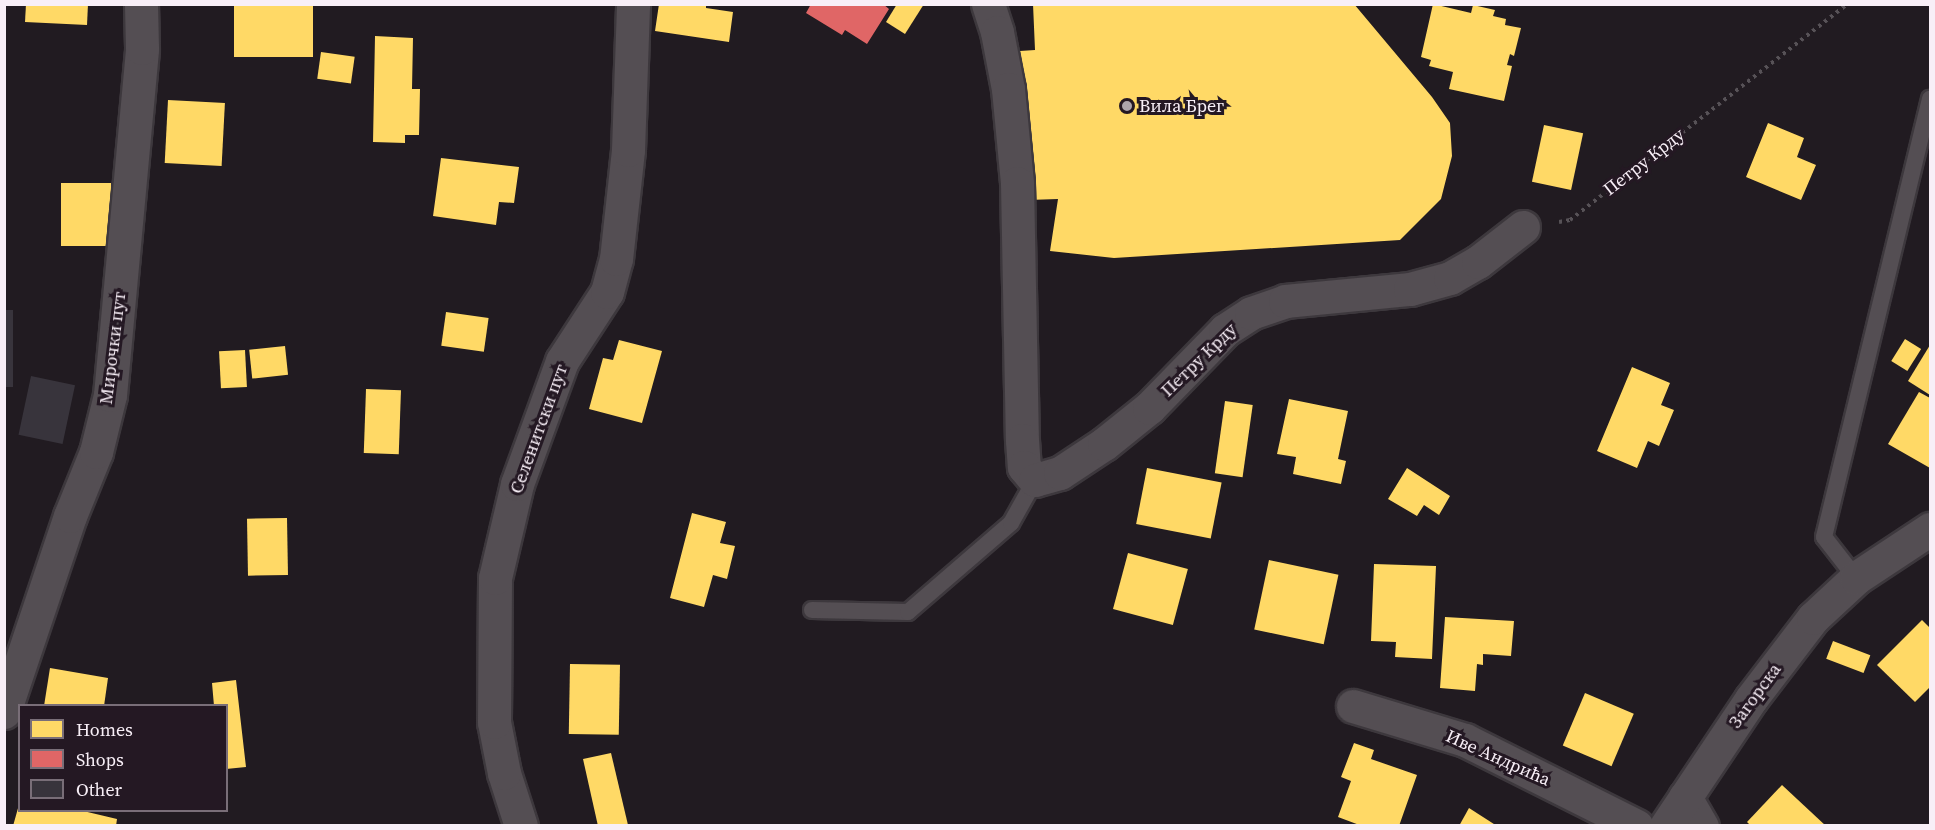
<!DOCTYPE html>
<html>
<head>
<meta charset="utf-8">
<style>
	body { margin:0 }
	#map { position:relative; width:1935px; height:830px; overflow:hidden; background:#211b21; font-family:"Source Serif 4",serif }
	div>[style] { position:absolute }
	.homes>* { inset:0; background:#ffd966; transform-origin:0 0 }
	.shops>* { inset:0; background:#e06666 }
	.building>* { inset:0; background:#38343c; transform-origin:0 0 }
	.path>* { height:4px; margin-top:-2px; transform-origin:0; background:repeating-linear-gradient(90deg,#575257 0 3px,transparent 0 7.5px) }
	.roads { filter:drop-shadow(2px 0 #3d383d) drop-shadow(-2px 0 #3d383d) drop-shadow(0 2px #3d383d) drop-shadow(0 -2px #3d383d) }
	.lane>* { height:16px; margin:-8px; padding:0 8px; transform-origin:8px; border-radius:8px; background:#544e53 }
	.street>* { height:33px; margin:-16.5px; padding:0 16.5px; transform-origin:16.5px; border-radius:16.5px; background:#544e53 }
	.dots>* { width:16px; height:16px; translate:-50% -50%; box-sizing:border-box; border:3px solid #241823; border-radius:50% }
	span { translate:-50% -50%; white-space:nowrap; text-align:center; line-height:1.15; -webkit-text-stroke:6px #241823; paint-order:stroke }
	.poi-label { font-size:18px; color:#f8eff7 }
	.left { translate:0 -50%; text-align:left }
	.street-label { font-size:18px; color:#f8eff7 }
	.frame { position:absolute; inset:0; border:6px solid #f8eff7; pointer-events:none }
	.legend { position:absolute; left:18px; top:704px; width:210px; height:108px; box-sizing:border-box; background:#241823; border:2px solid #796e78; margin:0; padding:8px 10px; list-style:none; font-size:18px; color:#f8eff7 }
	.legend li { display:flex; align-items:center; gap:12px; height:30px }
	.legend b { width:30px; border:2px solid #796e78 }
</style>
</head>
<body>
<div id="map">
	<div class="homes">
		<div style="clip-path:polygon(26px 4px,88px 4px,87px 25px,25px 22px)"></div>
		<div style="left:234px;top:4px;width:79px;height:53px"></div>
		<div style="clip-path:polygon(659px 4px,706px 4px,706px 8px,733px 12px,729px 42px,655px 31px)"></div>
		<div style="clip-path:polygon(897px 4px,924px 4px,905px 34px,886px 22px)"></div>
		<div style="clip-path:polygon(1033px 4px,1354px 4px,1432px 97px,1450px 123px,1452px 156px,1441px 199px,1400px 240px,1114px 258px,1050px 251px,1058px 199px,1028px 200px,1020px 51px,1035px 50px)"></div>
		<div style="clip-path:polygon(1433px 4px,1471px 13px,1473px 5px,1495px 10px,1493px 16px,1506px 19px,1505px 25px,1521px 28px,1514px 56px,1510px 54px,1507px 65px,1512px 66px,1504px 101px,1449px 89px,1453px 72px,1429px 66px,1431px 60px,1421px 57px)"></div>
		<div style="clip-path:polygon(375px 36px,413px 38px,412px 89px,420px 89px,419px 135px,405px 135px,405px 143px,373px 142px)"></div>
		<div style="left:321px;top:52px;width:34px;height:27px;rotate:8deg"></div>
		<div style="left:168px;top:100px;width:57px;height:63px;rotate:3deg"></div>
		<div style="clip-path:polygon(1768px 123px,1804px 138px,1797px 157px,1816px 165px,1801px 200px,1746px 177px)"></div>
		<div style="left:1544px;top:125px;width:40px;height:58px;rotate:12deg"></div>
		<div style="clip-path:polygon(441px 158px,519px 167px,514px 203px,499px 202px,496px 225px,433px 216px)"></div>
		<div style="left:61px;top:183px;width:50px;height:63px"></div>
		<div style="left:446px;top:312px;width:43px;height:34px;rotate:8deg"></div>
		<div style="left:1905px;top:339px;width:19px;height:26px;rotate:32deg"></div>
		<div style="clip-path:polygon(619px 340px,662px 351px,642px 423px,589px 409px,603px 358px,613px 360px)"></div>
		<div style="clip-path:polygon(1930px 345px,1930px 395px,1908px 381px)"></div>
		<div style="left:285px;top:346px;width:29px;height:36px;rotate:84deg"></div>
		<div style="left:245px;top:350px;width:37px;height:26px;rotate:87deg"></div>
		<div style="clip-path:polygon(1632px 367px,1670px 383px,1661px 405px,1674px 410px,1659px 446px,1648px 441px,1637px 468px,1597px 451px)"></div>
		<div style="left:366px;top:389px;width:35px;height:64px;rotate:2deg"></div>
		<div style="clip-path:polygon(1919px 392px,1930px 398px,1930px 468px,1888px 444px)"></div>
		<div style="clip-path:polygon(1289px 399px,1348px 411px,1338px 459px,1346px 461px,1341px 484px,1293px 474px,1296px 457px,1277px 454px)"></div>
		<div style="left:1225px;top:401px;width:28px;height:73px;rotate:8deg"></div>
		<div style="left:1147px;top:468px;width:76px;height:57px;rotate:11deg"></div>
		<div style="clip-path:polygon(1407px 468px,1450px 496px,1439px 515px,1424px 505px,1417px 516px,1388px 499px)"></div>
		<div style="clip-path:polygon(692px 513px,726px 522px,720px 543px,735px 546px,727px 579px,713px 575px,704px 607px,670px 598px)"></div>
		<div style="left:287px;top:518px;width:57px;height:40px;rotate:89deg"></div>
		<div style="left:1128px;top:553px;width:62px;height:58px;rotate:15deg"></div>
		<div style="left:1269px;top:560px;width:71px;height:71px;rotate:12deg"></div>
		<div style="clip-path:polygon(1374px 564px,1436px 566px,1432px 659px,1395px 657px,1396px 642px,1371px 641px)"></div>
		<div style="clip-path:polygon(1445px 617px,1514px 621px,1511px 656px,1483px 654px,1483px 665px,1477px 664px,1475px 691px,1440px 688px)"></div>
		<div style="clip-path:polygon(1922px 620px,1930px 628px,1930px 687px,1915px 702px,1877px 665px)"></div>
		<div style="left:1833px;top:641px;width:40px;height:19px;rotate:21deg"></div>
		<div style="left:570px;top:664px;width:50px;height:70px;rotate:1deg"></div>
		<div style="clip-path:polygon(50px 668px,108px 678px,104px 706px,44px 706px)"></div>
		<div style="clip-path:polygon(236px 680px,246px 767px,226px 769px,226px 706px,214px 706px,212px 683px)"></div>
		<div style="left:1585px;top:693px;width:53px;height:57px;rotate:23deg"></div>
		<div style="clip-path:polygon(1354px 743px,1374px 750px,1371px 759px,1417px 775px,1399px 826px,1362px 826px,1338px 817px,1351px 781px,1341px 777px)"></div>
		<div style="clip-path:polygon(611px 753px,628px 825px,626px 826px,598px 826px,583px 759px)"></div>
		<div style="clip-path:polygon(1782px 785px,1826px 826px,1751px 826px,1747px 822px)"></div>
		<div style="clip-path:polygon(20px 801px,20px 810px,79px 810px,117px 819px,116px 826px,13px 826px)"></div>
		<div style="clip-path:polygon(1469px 808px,1497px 826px,1459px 826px)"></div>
	</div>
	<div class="shops">
		<div style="clip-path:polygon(811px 4px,883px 4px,889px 9px,867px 44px,845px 30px,842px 35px,806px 13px)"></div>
	</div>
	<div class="building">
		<div style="left:5px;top:310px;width:8px;height:77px"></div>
		<div style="left:31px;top:376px;width:45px;height:60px;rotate:12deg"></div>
	</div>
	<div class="path">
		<div style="left:1559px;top:222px;width:11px;rotate:-10deg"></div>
		<div style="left:1570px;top:220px;width:351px;rotate:-37.9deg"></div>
	</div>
	<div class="roads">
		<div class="lane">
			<div style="left:1856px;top:578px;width:52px;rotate:-128deg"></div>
			<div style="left:1824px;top:537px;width:451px;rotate:-76.4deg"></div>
			<div style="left:812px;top:610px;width:96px;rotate:1.2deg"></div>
			<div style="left:908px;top:612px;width:136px;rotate:-40.8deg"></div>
			<div style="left:1011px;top:523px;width:49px;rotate:-60.8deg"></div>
		</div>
		<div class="street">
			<div style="left:988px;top:4px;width:29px;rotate:72deg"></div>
			<div style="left:997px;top:32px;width:58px;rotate:79.1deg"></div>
			<div style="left:1008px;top:89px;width:94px;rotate:84.5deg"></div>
			<div style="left:1017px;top:183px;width:257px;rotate:88.9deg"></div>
			<div style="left:1022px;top:440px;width:27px;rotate:86deg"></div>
			<div style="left:1024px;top:467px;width:17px;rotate:50deg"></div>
			<div style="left:1035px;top:480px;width:26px;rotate:-16deg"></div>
			<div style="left:1060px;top:473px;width:53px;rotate:-33.4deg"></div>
			<div style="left:1104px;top:444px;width:58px;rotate:-38.7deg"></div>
			<div style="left:1149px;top:408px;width:109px;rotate:-45.7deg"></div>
			<div style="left:1225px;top:330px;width:31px;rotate:-33deg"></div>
			<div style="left:1251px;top:313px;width:36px;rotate:-19deg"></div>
			<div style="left:1285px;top:301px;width:126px;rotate:-5.5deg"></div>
			<div style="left:1410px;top:289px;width:41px;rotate:-15.4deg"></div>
			<div style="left:1450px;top:278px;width:32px;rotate:-30deg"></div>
			<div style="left:1478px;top:262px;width:57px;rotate:-37.9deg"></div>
			<div style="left:1353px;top:706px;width:117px;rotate:16.9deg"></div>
			<div style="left:1465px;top:740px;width:192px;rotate:26.6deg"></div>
			<div style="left:4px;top:712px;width:207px;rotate:-71.4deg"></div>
			<div style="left:70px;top:516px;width:69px;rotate:-67.9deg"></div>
			<div style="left:96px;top:452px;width:59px;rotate:-76.2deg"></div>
			<div style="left:110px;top:395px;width:348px;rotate:-84.7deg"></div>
			<div style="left:142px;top:48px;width:44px;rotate:-91.3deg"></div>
			<div style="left:1685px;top:797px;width:34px;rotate:60deg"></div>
			<div style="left:521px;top:826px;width:56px;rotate:-107.8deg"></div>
			<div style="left:504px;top:773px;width:52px;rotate:-101.1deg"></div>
			<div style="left:494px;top:722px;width:144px;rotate:-89.6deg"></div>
			<div style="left:495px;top:578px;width:97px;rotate:-76.8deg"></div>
			<div style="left:517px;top:484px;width:131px;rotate:-69.9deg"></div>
			<div style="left:562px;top:361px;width:82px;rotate:-56.9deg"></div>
			<div style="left:607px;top:292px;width:34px;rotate:-75deg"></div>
			<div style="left:616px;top:259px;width:110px;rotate:-83.7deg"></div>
			<div style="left:628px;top:150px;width:146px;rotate:-88deg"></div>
			<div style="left:1666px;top:826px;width:153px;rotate:-56.2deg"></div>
			<div style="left:1751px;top:699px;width:102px;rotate:-52.6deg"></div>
			<div style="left:1813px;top:618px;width:59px;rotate:-42.9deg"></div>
			<div style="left:1856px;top:578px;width:89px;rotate:-33.5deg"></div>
		</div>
	</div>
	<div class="dots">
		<div style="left:1127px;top:106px;background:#ada5ac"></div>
	</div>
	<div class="poi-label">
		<span class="left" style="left:1139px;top:106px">Вила Брег</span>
	</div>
	<div class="street-label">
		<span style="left:1644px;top:162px;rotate:-38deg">Петру Крду</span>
		<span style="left:113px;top:348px;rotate:-83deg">Мирочки пут</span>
		<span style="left:1199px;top:360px;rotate:-44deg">Петру Крду</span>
		<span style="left:539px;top:429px;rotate:-70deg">Селенитски пут</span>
		<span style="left:1755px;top:696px;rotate:-54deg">Загорска</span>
		<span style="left:1498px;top:758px;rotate:24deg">Иве Андрића</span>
	</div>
	<div class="frame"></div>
	<ul class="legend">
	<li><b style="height:16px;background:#ffd966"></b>Homes</li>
	<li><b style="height:16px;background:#e06666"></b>Shops</li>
	<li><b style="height:16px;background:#38343c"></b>Other</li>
	</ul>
</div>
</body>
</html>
